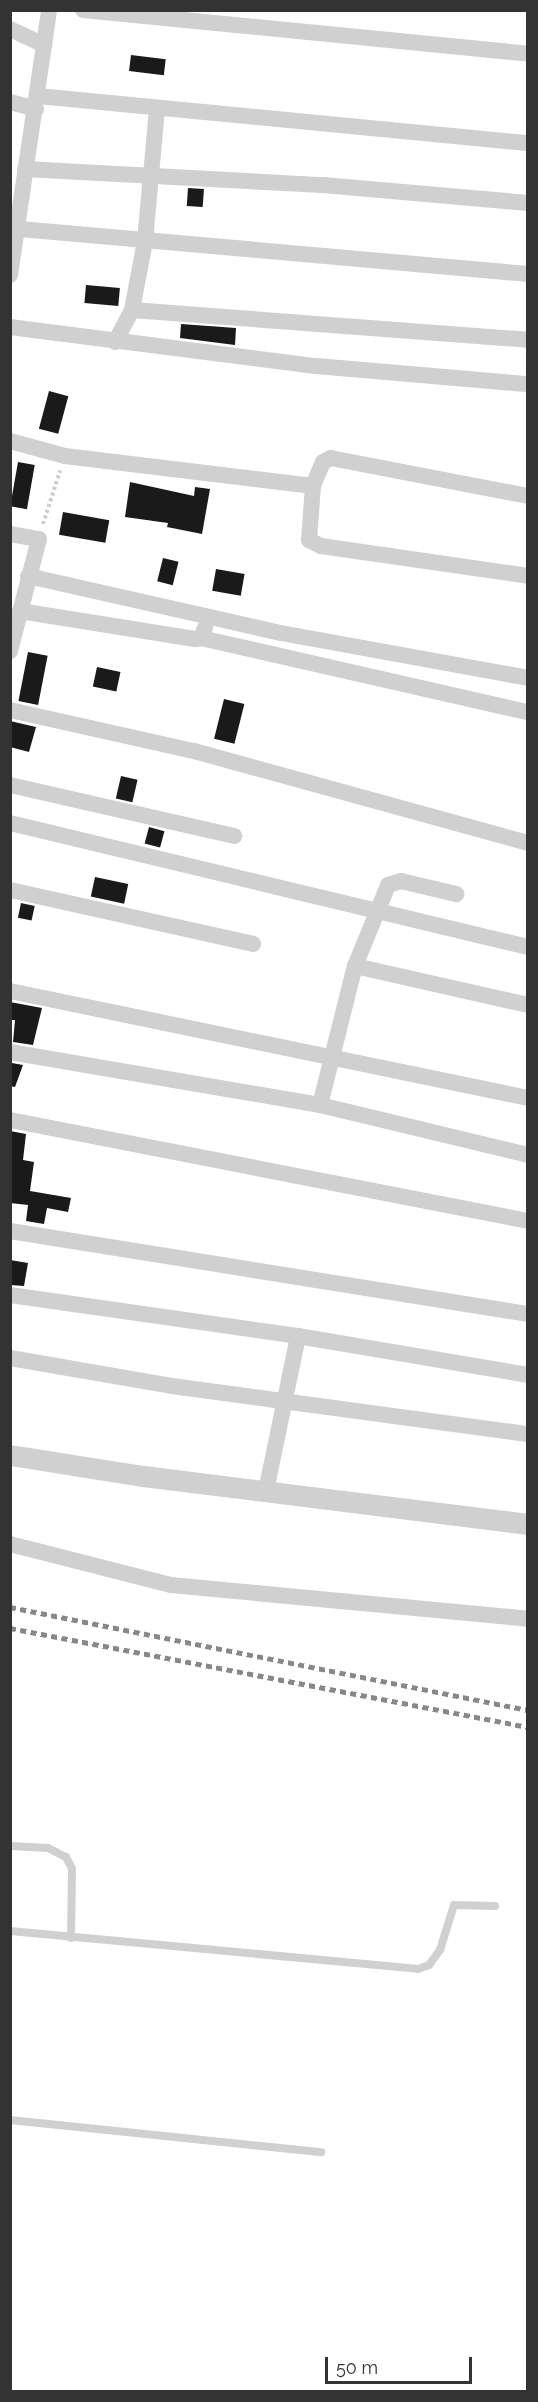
<!DOCTYPE html>
<html>
<head>
<meta charset="utf-8">
<style>
	body { margin:0 }
	#map { position:relative; width:538px; height:2402px; overflow:hidden; background:#fff; font-family:Raleway,sans-serif }
	div>[style] { position:absolute }
	.building>* { inset:0; background:#1a1a1a; transform-origin:0 0 }
	.path>* { height:4px; margin-top:-2px; transform-origin:0; background:repeating-linear-gradient(90deg,#cdcdcd 0 3px,transparent 0 6px) }
	.service>* { height:8px; margin:-4px; padding:0 4px; transform-origin:4px; border-radius:4px; background:#d0d0d0 }
	.minor>* { height:16px; margin:-8px; padding:0 8px; transform-origin:8px; border-radius:8px; background:#d0d0d0 }
	.tertiary>* { height:21px; margin:-10.5px; padding:0 10.5px; transform-origin:10.5px; border-radius:10.5px; background:#d0d0d0 }
	.rail>* { height:4.5px; margin-top:-2.25px; transform-origin:0; background:repeating-linear-gradient(90deg,#888 0 6px,transparent 0 10.5px) }
	span { translate:-50% -50%; white-space:nowrap; text-align:center; line-height:1.15; -webkit-text-stroke:6px #fff; paint-order:stroke }
	.frame { position:absolute; inset:0; border:12px solid #333; pointer-events:none }
	.scale { position:absolute; left:325px; top:2357px; width:147px; height:27px; box-sizing:border-box; border:3px solid #333; border-top:0; padding-left:8px; font-size:18px; line-height:21px; white-space:nowrap; color:#333; -webkit-text-stroke:4px #fff; paint-order:stroke }
</style>
</head>
<body>
<div id="map">
	<div class="building">
		<div style="left:131px;top:55px;width:35px;height:16px;rotate:7deg"></div>
		<div style="left:188px;top:188px;width:16px;height:18px;rotate:4deg"></div>
		<div style="left:86px;top:285px;width:34px;height:18px;rotate:5deg"></div>
		<div style="clip-path:polygon(181px 324px,236px 328px,235px 345px,180px 338px)"></div>
		<div style="left:49px;top:391px;width:20px;height:39px;rotate:15deg"></div>
		<div style="left:18px;top:462px;width:17px;height:45px;rotate:10deg"></div>
		<div style="clip-path:polygon(130px 482px,194px 496px,195px 487px,210px 489px,202px 534px,167px 527px,168px 523px,125px 517px)"></div>
		<div style="left:63px;top:512px;width:47px;height:23px;rotate:10deg"></div>
		<div style="left:163px;top:558px;width:16px;height:24px;rotate:14deg"></div>
		<div style="left:216px;top:569px;width:29px;height:22px;rotate:10deg"></div>
		<div style="left:28px;top:652px;width:20px;height:50px;rotate:11deg"></div>
		<div style="left:97px;top:667px;width:24px;height:20px;rotate:12deg"></div>
		<div style="left:224px;top:699px;width:21px;height:41px;rotate:14deg"></div>
		<div style="clip-path:polygon(10px 721px,36px 727px,29px 752px,10px 747px)"></div>
		<div style="left:121px;top:776px;width:17px;height:23px;rotate:13deg"></div>
		<div style="left:149px;top:827px;width:16px;height:17px;rotate:15deg"></div>
		<div style="left:95px;top:877px;width:34px;height:20px;rotate:12deg"></div>
		<div style="left:21px;top:903px;width:14px;height:15px;rotate:12deg"></div>
		<div style="clip-path:polygon(10px 1002px,42px 1008px,33px 1045px,13px 1042px,15px 1020px,10px 1020px)"></div>
		<div style="clip-path:polygon(12px 1063px,23px 1065px,15px 1087px,10px 1086px)"></div>
		<div style="clip-path:polygon(10px 1131px,26px 1134px,23px 1160px,34px 1162px,30px 1191px,71px 1198px,68px 1212px,47px 1208px,44px 1224px,26px 1221px,28px 1205px,10px 1203px)"></div>
		<div style="clip-path:polygon(10px 1260px,28px 1263px,24px 1286px,10px 1285px)"></div>
	</div>
	<div class="path">
		<div style="left:43px;top:524px;width:56px;rotate:-72.2deg"></div>
	</div>
	<div class="service">
		<div style="left:10px;top:1846px;width:38px;rotate:3deg"></div>
		<div style="left:48px;top:1848px;width:20px;rotate:27deg"></div>
		<div style="left:66px;top:1857px;width:13px;rotate:63deg"></div>
		<div style="left:72px;top:1869px;width:69px;rotate:90.8deg"></div>
		<div style="left:10px;top:1931px;width:410px;rotate:5.3deg"></div>
		<div style="left:418px;top:1969px;width:12px;rotate:-20deg"></div>
		<div style="left:429px;top:1965px;width:19px;rotate:-54deg"></div>
		<div style="left:440px;top:1950px;width:47px;rotate:-72.7deg"></div>
		<div style="left:454px;top:1905px;width:41px;rotate:1.4deg"></div>
		<div style="left:10px;top:2120px;width:313px;rotate:5.9deg"></div>
	</div>
	<div class="minor">
		<div style="left:83px;top:10px;width:447px;rotate:5.6deg"></div>
		<div style="left:10px;top:29px;width:38px;rotate:25deg"></div>
		<div style="left:38px;top:96px;width:492px;rotate:5.5deg"></div>
		<div style="left:10px;top:102px;width:27px;rotate:15deg"></div>
		<div style="left:25px;top:169px;width:298px;rotate:3.1deg"></div>
		<div style="left:323px;top:185px;width:206px;rotate:5deg"></div>
		<div style="left:20px;top:229px;width:510px;rotate:5.06deg"></div>
		<div style="left:10px;top:275px;width:268px;rotate:-81.6deg"></div>
		<div style="left:132px;top:310px;width:397px;rotate:4.3deg"></div>
		<div style="left:10px;top:327px;width:308px;rotate:7.3deg"></div>
		<div style="left:316px;top:366px;width:213px;rotate:4.9deg"></div>
		<div style="left:115px;top:342px;width:36px;rotate:-62deg"></div>
		<div style="left:132px;top:310px;width:70px;rotate:-79.3deg"></div>
		<div style="left:145px;top:241px;width:133px;rotate:-84.8deg"></div>
		<div style="left:10px;top:441px;width:57px;rotate:15.3deg"></div>
		<div style="left:65px;top:456px;width:250px;rotate:6.9deg"></div>
		<div style="left:528px;top:496px;width:201px;rotate:-169.1deg"></div>
		<div style="left:331px;top:458px;width:9px;rotate:153deg"></div>
		<div style="left:323px;top:462px;width:26px;rotate:113deg"></div>
		<div style="left:313px;top:486px;width:54px;rotate:94.2deg"></div>
		<div style="left:309px;top:540px;width:13px;rotate:27deg"></div>
		<div style="left:321px;top:546px;width:209px;rotate:8.2deg"></div>
		<div style="left:10px;top:534px;width:29px;rotate:10deg"></div>
		<div style="left:39px;top:539px;width:116px;rotate:104.5deg"></div>
		<div style="left:28px;top:576px;width:259px;rotate:12.7deg"></div>
		<div style="left:281px;top:633px;width:251px;rotate:10.3deg"></div>
		<div style="left:20px;top:611px;width:177px;rotate:9.1deg"></div>
		<div style="left:195px;top:639px;width:6px;rotate:-9deg"></div>
		<div style="left:201px;top:638px;width:11px;rotate:-68deg"></div>
		<div style="left:201px;top:638px;width:335px;rotate:12.8deg"></div>
		<div style="left:10px;top:710px;width:189px;rotate:12.6deg"></div>
		<div style="left:194px;top:751px;width:346px;rotate:15.4deg"></div>
		<div style="left:10px;top:785px;width:230px;rotate:12.8deg"></div>
		<div style="left:10px;top:823px;width:533px;rotate:13.46deg"></div>
		<div style="left:10px;top:890px;width:249px;rotate:12.5deg"></div>
		<div style="left:355px;top:966px;width:177px;rotate:12.7deg"></div>
		<div style="left:10px;top:991px;width:529px;rotate:11.67deg"></div>
		<div style="left:10px;top:1052px;width:314px;rotate:9.7deg"></div>
		<div style="left:320px;top:1105px;width:214px;rotate:13.5deg"></div>
		<div style="left:320px;top:1105px;width:143px;rotate:-75.9deg"></div>
		<div style="left:355px;top:966px;width:87px;rotate:-67.8deg"></div>
		<div style="left:388px;top:885px;width:14px;rotate:-17deg"></div>
		<div style="left:401px;top:881px;width:57px;rotate:13.3deg"></div>
		<div style="left:10px;top:1120px;width:528px;rotate:11.03deg"></div>
		<div style="left:10px;top:1231px;width:525px;rotate:9.1deg"></div>
		<div style="left:10px;top:1295px;width:291px;rotate:8.1deg"></div>
		<div style="left:298px;top:1336px;width:233px;rotate:9.6deg"></div>
		<div style="left:10px;top:1358px;width:164px;rotate:9.8deg"></div>
		<div style="left:172px;top:1386px;width:359px;rotate:7.7deg"></div>
		<div style="left:266px;top:1491px;width:158px;rotate:-78.3deg"></div>
		<div style="left:10px;top:1544px;width:166px;rotate:14.3deg"></div>
		<div style="left:171px;top:1585px;width:359px;rotate:5.4deg"></div>
	</div>
	<div class="tertiary">
		<div style="left:10px;top:1455px;width:135px;rotate:9deg"></div>
		<div style="left:143px;top:1476px;width:388px;rotate:7.1deg"></div>
	</div>
	<div class="rail">
		<div style="left:10px;top:1607px;width:528px;rotate:11.25deg"></div>
		<div style="left:10px;top:1628px;width:527px;rotate:10.82deg"></div>
	</div>
	<div class="frame"></div>
	<div class="scale">50 m</div>
</div>
</body>
</html>
